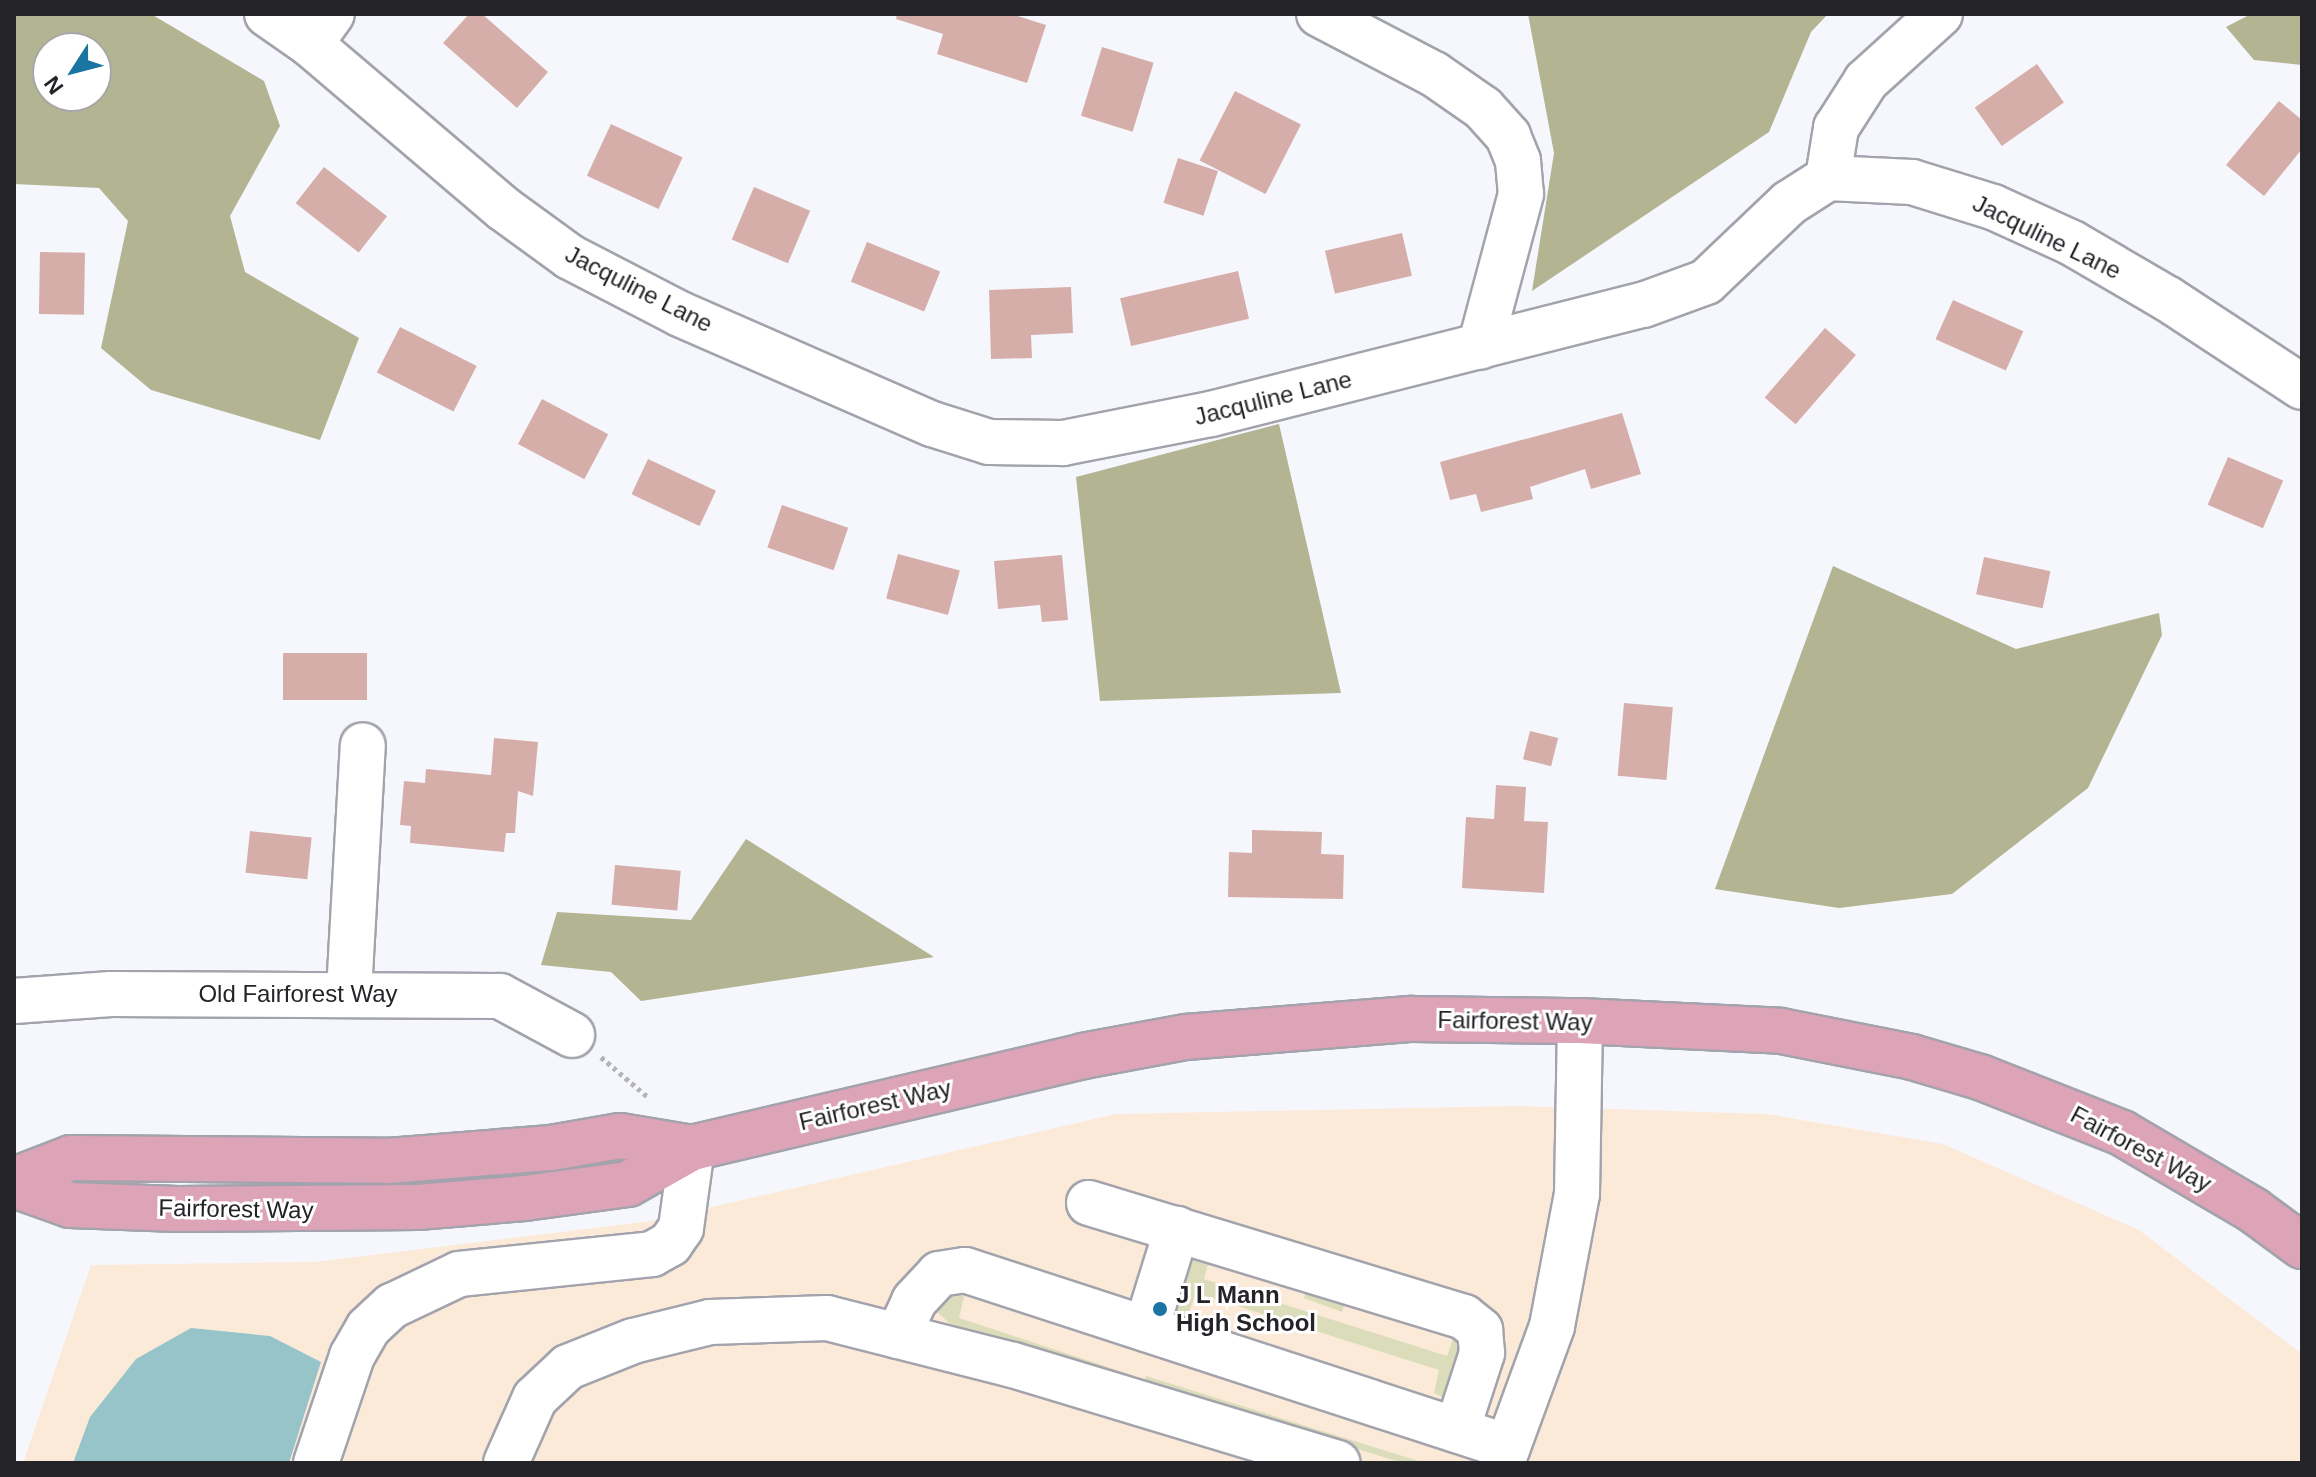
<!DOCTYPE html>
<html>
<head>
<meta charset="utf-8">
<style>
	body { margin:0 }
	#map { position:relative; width:2316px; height:1477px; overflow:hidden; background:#f6f6fd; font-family:Arial,sans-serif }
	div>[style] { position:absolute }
	.education>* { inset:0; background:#fcead9 }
	.green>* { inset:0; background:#dadcba }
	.forest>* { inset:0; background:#b2b492 }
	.water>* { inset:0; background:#97c4c8 }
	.building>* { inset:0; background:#d6aea9; transform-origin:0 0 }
	.path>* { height:5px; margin-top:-2.5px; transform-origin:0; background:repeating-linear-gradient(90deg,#b4b4ba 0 4px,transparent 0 8px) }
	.roads { filter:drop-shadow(2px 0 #a3a3ad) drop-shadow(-2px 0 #a3a3ad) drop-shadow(0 2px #a3a3ad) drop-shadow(0 -2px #a3a3ad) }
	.minor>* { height:44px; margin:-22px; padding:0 22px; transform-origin:22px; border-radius:22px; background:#fff }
	.major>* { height:44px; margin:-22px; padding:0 22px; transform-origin:22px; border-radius:22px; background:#dda3b6 }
	.dots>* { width:22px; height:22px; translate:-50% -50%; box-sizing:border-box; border:4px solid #fff; border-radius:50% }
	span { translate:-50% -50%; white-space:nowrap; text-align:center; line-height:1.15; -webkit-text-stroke:6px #fff; paint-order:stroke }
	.street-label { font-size:24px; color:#242328 }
	.poi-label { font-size:24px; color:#242328; font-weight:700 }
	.left { translate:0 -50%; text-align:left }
	.frame { position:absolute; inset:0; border:16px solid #242328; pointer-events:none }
	.north { position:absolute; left:32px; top:32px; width:80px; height:80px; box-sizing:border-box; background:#fff; border:2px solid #a7a7a9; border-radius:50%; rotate:234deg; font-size:22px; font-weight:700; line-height:32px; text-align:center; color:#242328 }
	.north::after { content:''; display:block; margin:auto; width:28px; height:36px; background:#1a75a3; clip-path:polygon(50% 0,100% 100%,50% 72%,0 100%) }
</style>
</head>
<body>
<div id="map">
	<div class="education">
		<div style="clip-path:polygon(1515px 1106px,1766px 1114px,1943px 1144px,2139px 1230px,2302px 1354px,2302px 1463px,23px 1463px,91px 1265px,315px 1262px,651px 1221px,1116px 1114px)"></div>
	</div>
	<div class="green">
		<div style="clip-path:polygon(1190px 1252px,1210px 1257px,1204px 1279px,1447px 1356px,1455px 1333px,1466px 1333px,1444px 1398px,1434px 1393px,1439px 1370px,1196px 1293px,1189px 1312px,1178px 1315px,1174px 1311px)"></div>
		<div style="clip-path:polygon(1306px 1291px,1345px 1303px,1342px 1312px,1304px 1298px)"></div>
		<div style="clip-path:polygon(941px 1292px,965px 1292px,959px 1318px,1132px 1375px,1126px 1379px,949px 1323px,938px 1313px)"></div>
		<div style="clip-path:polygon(1146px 1376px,1425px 1463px,1403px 1463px,1143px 1383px)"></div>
	</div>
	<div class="forest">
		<div style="clip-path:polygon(evenodd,14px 14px,151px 14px,264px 81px,280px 126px,230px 216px,245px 272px,359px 338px,320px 440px,151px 390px,101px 348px,128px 221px,99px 188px,14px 184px,14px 14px,96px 48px,96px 96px,48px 96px,48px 48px,96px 48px)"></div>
		<div style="clip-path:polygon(1528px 14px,1828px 14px,1811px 32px,1769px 132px,1532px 291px,1554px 153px)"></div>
		<div style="clip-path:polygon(2251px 14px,2302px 14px,2302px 65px,2254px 60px,2226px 27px)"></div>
		<div style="clip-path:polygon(1279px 424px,1341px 693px,1100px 701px,1076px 477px)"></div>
		<div style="clip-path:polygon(1833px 566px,2016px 649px,2159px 613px,2162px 635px,2088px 788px,1952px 894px,1839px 908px,1715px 889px)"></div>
		<div style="clip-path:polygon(746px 839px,934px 957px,641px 1001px,611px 972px,541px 965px,557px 912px,691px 920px)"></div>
	</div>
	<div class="water">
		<div style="clip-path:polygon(191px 1328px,270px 1336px,321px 1362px,289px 1463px,73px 1463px,90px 1417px,136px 1359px)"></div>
	</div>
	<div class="building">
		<div style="clip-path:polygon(469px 14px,482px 14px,548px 72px,517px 108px,443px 43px)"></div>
		<div style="clip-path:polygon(897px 14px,1011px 14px,1046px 25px,1027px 83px,937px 54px,943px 34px,896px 19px)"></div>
		<div style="left:1102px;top:47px;width:54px;height:72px;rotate:17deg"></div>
		<div style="left:2037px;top:64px;width:47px;height:76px;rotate:55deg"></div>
		<div style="left:1235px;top:91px;width:74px;height:78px;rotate:27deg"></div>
		<div style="clip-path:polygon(2279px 101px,2302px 120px,2302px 149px,2264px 196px,2226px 165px)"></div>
		<div style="left:611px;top:124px;width:79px;height:57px;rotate:25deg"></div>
		<div style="left:1178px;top:158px;width:42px;height:47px;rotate:18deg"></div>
		<div style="left:324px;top:167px;width:80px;height:46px;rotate:38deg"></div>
		<div style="left:754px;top:187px;width:61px;height:57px;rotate:23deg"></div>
		<div style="left:1402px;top:233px;width:44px;height:79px;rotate:77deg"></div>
		<div style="left:867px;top:242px;width:79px;height:43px;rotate:22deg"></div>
		<div style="left:40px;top:252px;width:45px;height:62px;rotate:1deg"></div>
		<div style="left:1238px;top:271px;width:49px;height:121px;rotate:77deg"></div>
		<div style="clip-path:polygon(1071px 287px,1073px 333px,1031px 335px,1032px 358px,991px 359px,989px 290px)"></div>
		<div style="left:1953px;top:300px;width:77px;height:43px;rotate:24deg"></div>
		<div style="left:400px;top:327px;width:86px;height:51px;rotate:27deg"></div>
		<div style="left:1825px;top:328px;width:41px;height:92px;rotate:41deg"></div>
		<div style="left:542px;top:399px;width:75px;height:51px;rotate:28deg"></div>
		<div style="clip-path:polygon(1622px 413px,1641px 474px,1591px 489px,1585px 469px,1530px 487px,1533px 499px,1481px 512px,1476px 494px,1450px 500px,1440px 462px)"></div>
		<div style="left:2228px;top:457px;width:60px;height:52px;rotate:23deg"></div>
		<div style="left:648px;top:459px;width:75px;height:39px;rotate:25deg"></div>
		<div style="left:782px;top:505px;width:70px;height:45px;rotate:19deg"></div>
		<div style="left:898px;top:554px;width:64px;height:46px;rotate:15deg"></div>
		<div style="clip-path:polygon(1062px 555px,1068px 620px,1042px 622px,1040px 605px,998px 609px,994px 561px)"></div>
		<div style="left:1984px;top:557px;width:68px;height:38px;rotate:12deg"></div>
		<div style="left:283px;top:653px;width:84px;height:47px"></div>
		<div style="left:1624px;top:703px;width:49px;height:73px;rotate:5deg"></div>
		<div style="left:1530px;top:731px;width:29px;height:29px;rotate:14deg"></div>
		<div style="clip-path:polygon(494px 738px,538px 742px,533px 796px,518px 791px,515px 833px,506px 833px,504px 852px,410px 843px,411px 826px,400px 825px,404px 781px,425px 783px,426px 769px,491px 775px)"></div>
		<div style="clip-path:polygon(1496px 785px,1526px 787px,1524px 821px,1548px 822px,1544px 893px,1462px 888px,1466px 817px,1494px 819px)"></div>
		<div style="clip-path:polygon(1252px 830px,1322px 832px,1321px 854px,1344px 855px,1343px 899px,1228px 897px,1229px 852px,1252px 853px)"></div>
		<div style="left:250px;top:831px;width:62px;height:42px;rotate:6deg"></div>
		<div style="left:615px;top:865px;width:66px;height:40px;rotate:5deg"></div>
	</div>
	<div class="path">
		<div style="left:601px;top:1057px;width:63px;rotate:40.5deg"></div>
	</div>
	<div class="roads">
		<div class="minor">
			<div style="left:267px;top:14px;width:52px;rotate:34.9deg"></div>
			<div style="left:310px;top:44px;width:255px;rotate:40.4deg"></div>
			<div style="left:504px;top:209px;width:82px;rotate:36deg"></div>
			<div style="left:570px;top:257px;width:124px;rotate:27.4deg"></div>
			<div style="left:680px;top:314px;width:275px;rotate:23.6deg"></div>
			<div style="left:932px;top:424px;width:60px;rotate:17.5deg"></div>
			<div style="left:989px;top:442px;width:74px;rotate:0.8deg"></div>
			<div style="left:1063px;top:443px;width:151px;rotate:-11.1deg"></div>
			<div style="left:1211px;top:414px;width:446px;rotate:-14.2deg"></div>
			<div style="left:1643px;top:305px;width:67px;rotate:-20.1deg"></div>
			<div style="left:1706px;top:282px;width:115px;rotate:-43.6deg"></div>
			<div style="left:1789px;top:203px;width:46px;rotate:-32.7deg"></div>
			<div style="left:1828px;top:178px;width:84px;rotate:2.7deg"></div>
			<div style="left:1912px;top:182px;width:85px;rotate:17.2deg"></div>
			<div style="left:1993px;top:207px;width:87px;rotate:24.5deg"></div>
			<div style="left:2072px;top:243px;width:111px;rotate:30.3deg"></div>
			<div style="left:2168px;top:299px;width:160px;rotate:33.3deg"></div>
			<div style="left:1319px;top:14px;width:130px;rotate:27.6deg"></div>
			<div style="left:1434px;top:74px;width:60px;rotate:34.8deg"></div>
			<div style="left:1483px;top:108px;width:38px;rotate:48deg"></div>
			<div style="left:1508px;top:136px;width:27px;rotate:68deg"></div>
			<div style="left:1518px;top:161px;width:33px;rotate:85deg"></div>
			<div style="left:1521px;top:194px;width:158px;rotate:105deg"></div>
			<div style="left:310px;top:44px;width:37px;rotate:-54deg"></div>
			<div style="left:1828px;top:178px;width:51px;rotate:-80.9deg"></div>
			<div style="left:1836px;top:128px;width:56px;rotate:-57.4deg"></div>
			<div style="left:1866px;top:81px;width:100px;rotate:-42.2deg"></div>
			<div style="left:349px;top:992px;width:247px;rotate:-86.8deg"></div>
			<div style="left:14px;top:1001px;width:97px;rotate:-4.1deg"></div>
			<div style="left:111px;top:994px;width:389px;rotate:0.3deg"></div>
			<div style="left:500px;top:996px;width:82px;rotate:28.4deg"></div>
			<div style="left:1089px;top:1203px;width:392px;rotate:16.9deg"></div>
			<div style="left:1464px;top:1317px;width:21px;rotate:39deg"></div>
			<div style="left:1480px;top:1330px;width:23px;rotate:85deg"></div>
			<div style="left:1482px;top:1353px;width:81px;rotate:108deg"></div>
			<div style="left:1146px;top:1329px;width:105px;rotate:-72.8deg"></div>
			<div style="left:898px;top:1336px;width:38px;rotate:-65deg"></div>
			<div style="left:914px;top:1301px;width:37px;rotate:-47deg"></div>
			<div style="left:939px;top:1274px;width:26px;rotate:-9deg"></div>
			<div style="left:965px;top:1270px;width:571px;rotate:18.05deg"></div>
			<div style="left:316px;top:1463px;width:113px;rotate:-71.4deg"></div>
			<div style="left:352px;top:1356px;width:32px;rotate:-60deg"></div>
			<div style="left:368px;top:1328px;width:33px;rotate:-43deg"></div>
			<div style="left:392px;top:1306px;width:74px;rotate:-25.5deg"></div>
			<div style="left:459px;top:1274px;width:194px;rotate:-5.9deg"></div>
			<div style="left:652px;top:1254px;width:21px;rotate:-29deg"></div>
			<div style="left:670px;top:1244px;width:19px;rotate:-55deg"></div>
			<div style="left:681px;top:1228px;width:81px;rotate:-82.2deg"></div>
			<div style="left:506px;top:1463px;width:71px;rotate:-66deg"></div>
			<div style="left:535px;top:1398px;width:45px;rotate:-43.2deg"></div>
			<div style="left:568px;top:1367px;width:70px;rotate:-21.8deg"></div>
			<div style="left:633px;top:1341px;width:79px;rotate:-13.9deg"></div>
			<div style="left:710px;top:1322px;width:117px;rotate:-2deg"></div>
			<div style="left:827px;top:1318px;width:192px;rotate:14.2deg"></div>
			<div style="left:1013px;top:1365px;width:339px;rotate:16.8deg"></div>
			<div style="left:1502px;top:1463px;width:146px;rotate:-69.9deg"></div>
			<div style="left:1552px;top:1326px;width:134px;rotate:-79.3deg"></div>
			<div style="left:1577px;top:1194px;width:173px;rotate:-89deg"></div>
		</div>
		<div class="major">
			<div style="left:14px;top:1180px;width:61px;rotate:-21.1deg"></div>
			<div style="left:71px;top:1158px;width:317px;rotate:0.5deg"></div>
			<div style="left:388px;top:1161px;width:164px;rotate:-4.6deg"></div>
			<div style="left:551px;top:1148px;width:70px;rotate:-9.9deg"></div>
			<div style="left:620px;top:1136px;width:73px;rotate:9.5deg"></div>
			<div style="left:14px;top:1185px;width:59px;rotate:19.7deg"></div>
			<div style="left:70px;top:1205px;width:107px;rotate:2.1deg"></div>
			<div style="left:177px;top:1209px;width:241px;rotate:-0.5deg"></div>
			<div style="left:418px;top:1207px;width:107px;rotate:-4.8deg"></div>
			<div style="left:525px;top:1198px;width:104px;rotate:-7.7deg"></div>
			<div style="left:628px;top:1184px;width:73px;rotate:-29.4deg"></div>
			<div style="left:692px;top:1148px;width:402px;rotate:-13.2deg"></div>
			<div style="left:1083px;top:1056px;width:105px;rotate:-10.5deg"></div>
			<div style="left:1186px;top:1037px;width:227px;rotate:-4.6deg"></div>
			<div style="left:1412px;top:1019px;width:168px;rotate:0.7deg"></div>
			<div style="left:1580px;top:1021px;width:201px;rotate:2.8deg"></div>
			<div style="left:1781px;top:1031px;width:134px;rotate:11.2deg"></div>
			<div style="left:1912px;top:1057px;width:71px;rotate:16.4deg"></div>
			<div style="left:1980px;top:1077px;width:153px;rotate:21.5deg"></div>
			<div style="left:2122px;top:1133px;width:152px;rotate:30.4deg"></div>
			<div style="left:2253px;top:1210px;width:61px;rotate:36.3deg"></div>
		</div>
	</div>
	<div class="dots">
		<div style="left:1160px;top:1309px;background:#1a75a3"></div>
	</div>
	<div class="street-label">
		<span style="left:2047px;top:237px;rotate:26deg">Jacquline Lane</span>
		<span style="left:639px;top:289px;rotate:27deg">Jacquline Lane</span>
		<span style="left:1273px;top:398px;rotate:-14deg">Jacquline Lane</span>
		<span style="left:298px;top:994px">Old Fairforest Way</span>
		<span style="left:1515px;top:1021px;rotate:1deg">Fairforest Way</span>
		<span style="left:875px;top:1105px;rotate:-13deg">Fairforest Way</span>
		<span style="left:2141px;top:1149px;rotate:28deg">Fairforest Way</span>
		<span style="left:236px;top:1209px;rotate:1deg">Fairforest Way</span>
	</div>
	<div class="poi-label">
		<span class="left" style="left:1176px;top:1309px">J L Mann<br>High School</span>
	</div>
	<div class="frame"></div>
	<div class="north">N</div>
</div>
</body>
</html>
